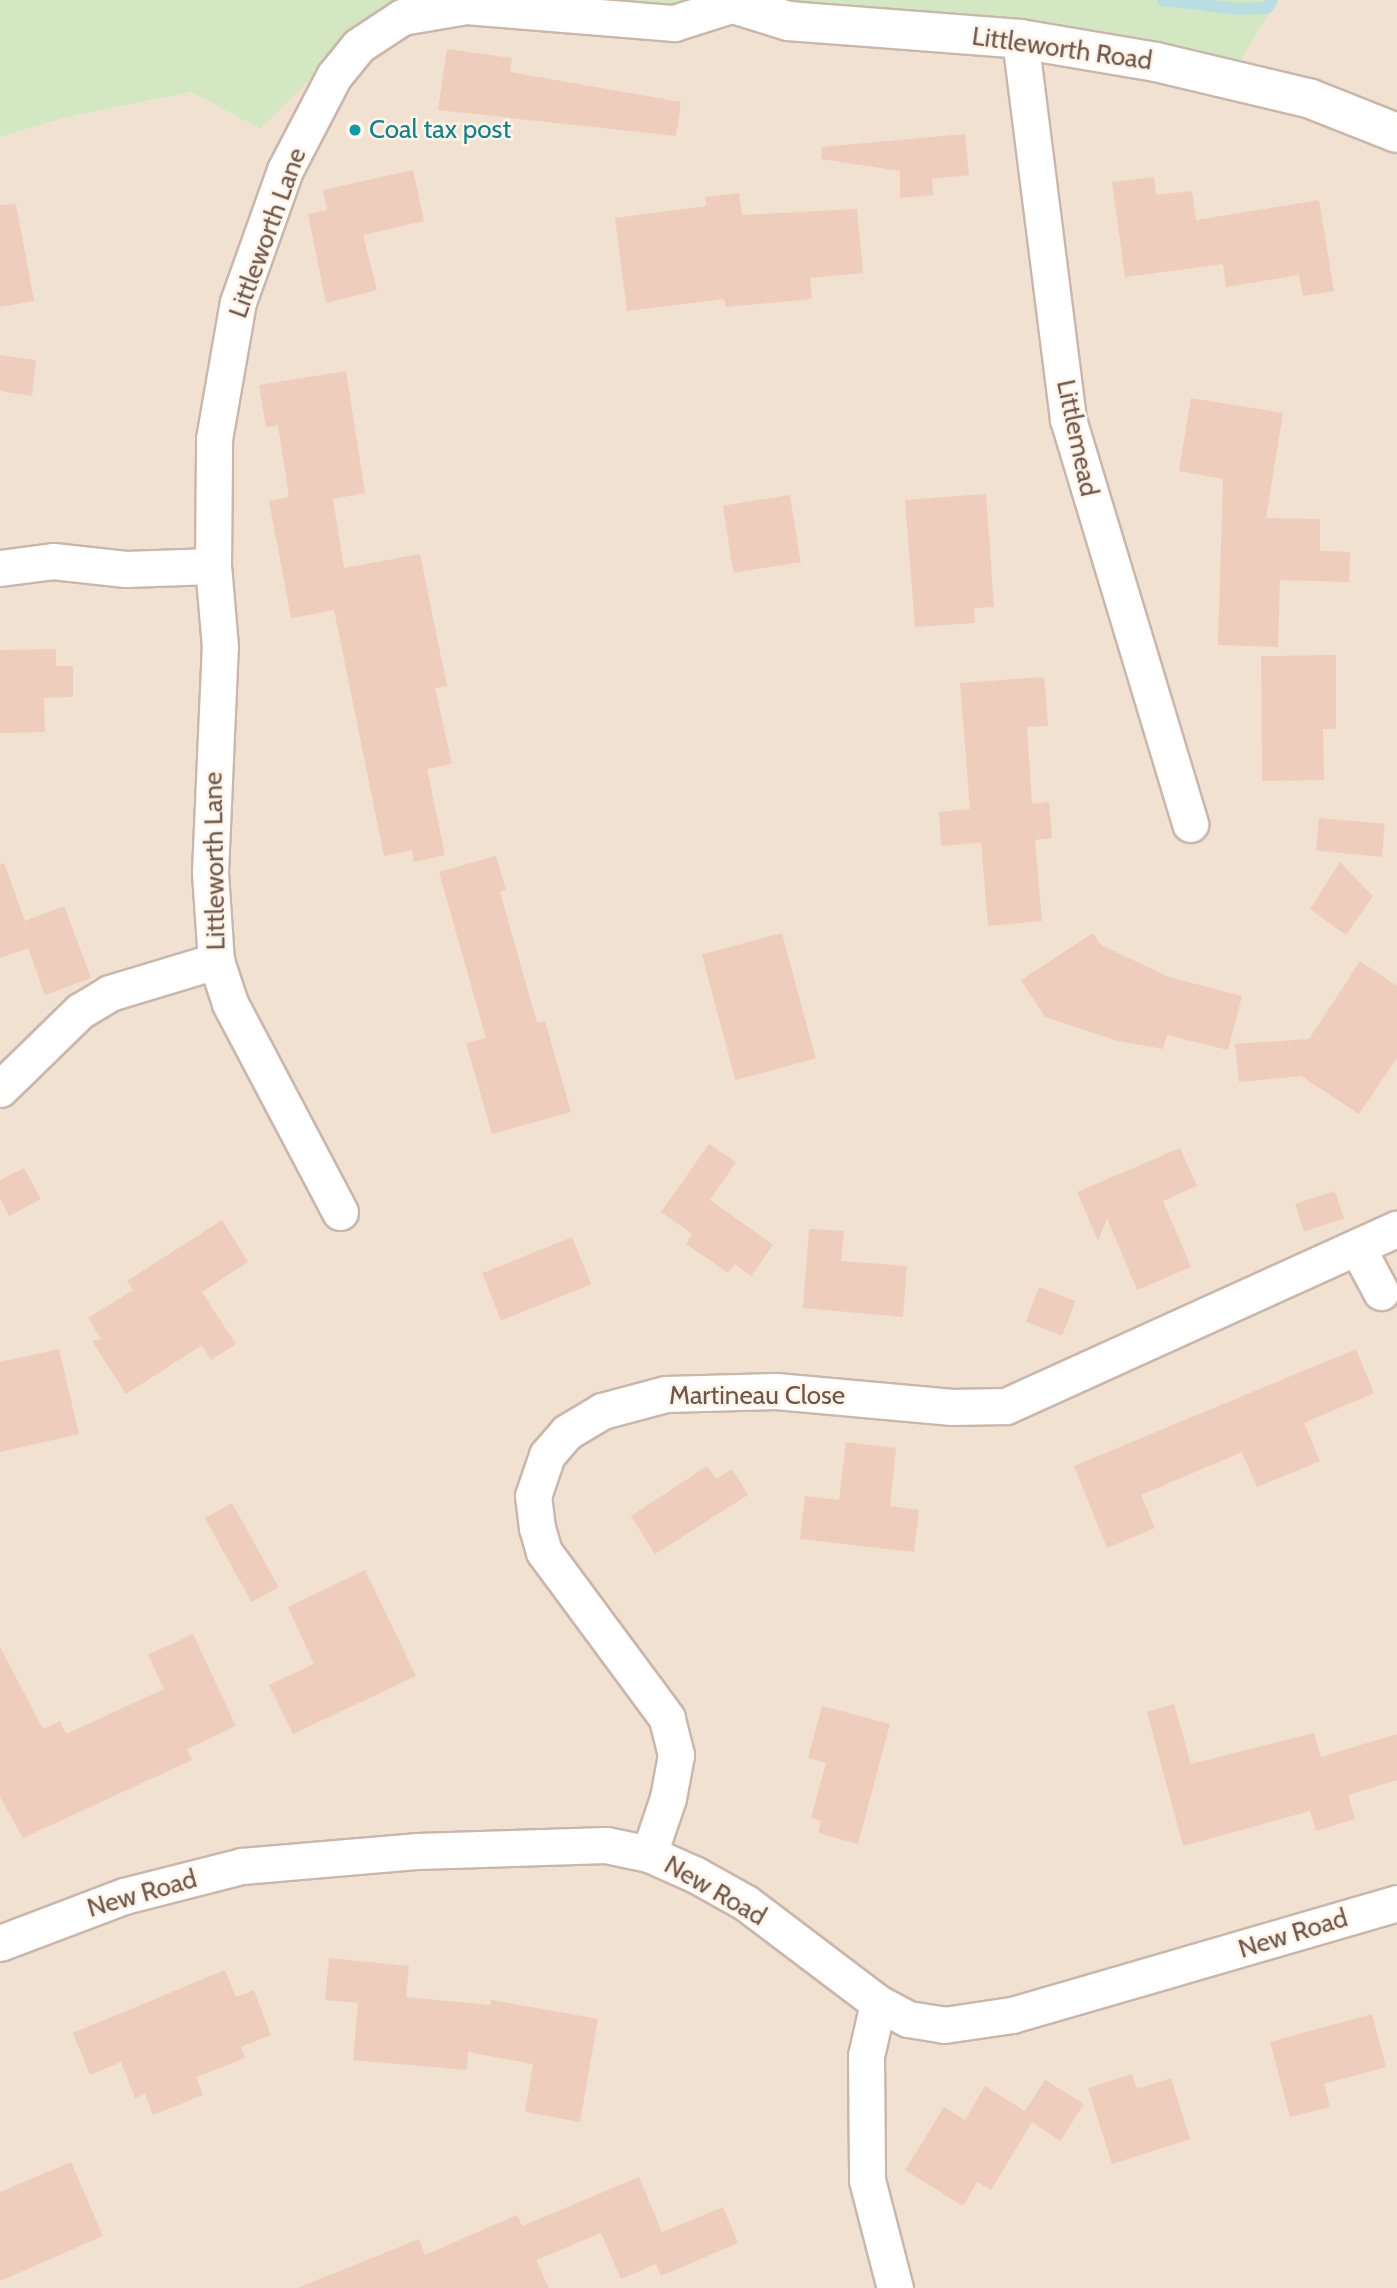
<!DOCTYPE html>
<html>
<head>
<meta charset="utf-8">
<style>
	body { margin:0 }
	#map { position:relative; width:1397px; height:2288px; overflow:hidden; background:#faf0e2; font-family:Cabin,sans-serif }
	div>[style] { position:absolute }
	.residential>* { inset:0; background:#f1e1d1 }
	.green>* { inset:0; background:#d3e7c2 }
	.stream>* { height:12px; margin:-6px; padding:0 6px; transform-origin:6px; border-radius:6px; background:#b8dee2 }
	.building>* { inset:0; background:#eecdbc; transform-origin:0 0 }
	.roads { filter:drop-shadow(2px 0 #cab7aa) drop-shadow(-2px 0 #cab7aa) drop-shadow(0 2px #cab7aa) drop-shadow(0 -2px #cab7aa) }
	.minor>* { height:35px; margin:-17.5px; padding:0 17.5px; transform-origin:17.5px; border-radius:17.5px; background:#fff }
	.tertiary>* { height:38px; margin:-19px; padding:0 19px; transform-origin:19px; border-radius:19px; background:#fff }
	.dots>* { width:19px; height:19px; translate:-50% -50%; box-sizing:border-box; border:4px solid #fef4e8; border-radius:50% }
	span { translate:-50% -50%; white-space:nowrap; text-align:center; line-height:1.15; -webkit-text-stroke:5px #fef4e8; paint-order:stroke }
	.street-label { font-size:26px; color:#70564a }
	.culture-label { font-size:26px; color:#0d838f }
	.left { translate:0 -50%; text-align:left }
</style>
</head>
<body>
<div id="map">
	<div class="residential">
		<div style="clip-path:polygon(1277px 0,1397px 0,1397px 2288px,0 2288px,0 137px,64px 118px,191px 92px,260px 129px,311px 74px,402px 17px,728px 6px,1233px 73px)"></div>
	</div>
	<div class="green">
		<div style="clip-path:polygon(0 0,1277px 0,1233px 73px,1020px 39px,466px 6px,321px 68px,260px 129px,191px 92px,64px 118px,0 137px)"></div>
	</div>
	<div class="stream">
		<div style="left:1163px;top:0;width:77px;rotate:6.8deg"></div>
		<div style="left:1239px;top:9px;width:28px;rotate:-2deg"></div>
		<div style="left:1267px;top:8px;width:9px;rotate:-58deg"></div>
	</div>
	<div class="building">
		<div style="clip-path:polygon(447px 49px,512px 58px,510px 72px,681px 102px,676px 136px,438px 110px)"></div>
		<div style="clip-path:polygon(965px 134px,969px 175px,932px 179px,933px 195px,900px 198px,900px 171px,821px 159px,822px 147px)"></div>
		<div style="clip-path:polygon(413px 170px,424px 221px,363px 235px,377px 290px,326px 303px,308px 214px,327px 210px,323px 190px)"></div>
		<div style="clip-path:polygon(1154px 177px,1156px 195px,1192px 191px,1196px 220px,1319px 200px,1334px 291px,1303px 296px,1299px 275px,1226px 287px,1223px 264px,1125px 277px,1112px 182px)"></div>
		<div style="clip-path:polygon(739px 193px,742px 215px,857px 209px,863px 273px,810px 278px,812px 299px,726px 307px,724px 299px,627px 311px,615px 218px,706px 206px,705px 197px)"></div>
		<div style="clip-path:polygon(16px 204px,34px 301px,0 307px,0 205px)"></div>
		<div style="clip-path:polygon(0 355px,36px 360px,32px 396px,0 391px)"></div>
		<div style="clip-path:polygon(346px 371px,365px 493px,333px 499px,344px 568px,420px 554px,447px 686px,435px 688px,452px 764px,427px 769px,445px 855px,414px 862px,412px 850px,384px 856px,334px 610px,291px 618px,269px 501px,289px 497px,278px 425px,266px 427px,259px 385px)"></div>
		<div style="clip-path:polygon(1191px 398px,1283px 413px,1266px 518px,1320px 519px,1320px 551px,1350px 552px,1349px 582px,1280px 580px,1278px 647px,1218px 645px,1223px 479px,1179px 471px)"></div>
		<div style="clip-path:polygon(986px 494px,994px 607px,974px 608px,975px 623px,915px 627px,905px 500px)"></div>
		<div style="left:790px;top:495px;width:68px;height:68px;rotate:81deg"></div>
		<div style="clip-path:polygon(56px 649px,56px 666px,73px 666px,73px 697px,44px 698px,45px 732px,0 733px,0 650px)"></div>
		<div style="clip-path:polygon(1336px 655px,1336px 729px,1323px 729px,1324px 780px,1262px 781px,1261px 656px)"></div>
		<div style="clip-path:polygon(1044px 677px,1048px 726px,1027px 727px,1032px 804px,1049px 802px,1052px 838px,1035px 840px,1042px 921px,988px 926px,981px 843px,941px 846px,939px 812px,970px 809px,960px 683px)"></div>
		<div style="left:1319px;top:818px;width:66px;height:33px;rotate:5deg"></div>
		<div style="clip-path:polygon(496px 856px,506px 890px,500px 892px,537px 1023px,545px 1021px,571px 1112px,492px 1134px,466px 1043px,486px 1038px,439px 872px)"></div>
		<div style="clip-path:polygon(1340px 862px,1373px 896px,1346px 935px,1310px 909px)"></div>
		<div style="clip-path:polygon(4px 863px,25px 921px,64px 906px,91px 978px,45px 995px,28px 948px,0 958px,0 864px)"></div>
		<div style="left:782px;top:933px;width:130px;height:83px;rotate:75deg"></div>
		<div style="clip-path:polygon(1093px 933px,1101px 945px,1169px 977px,1242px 996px,1228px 1050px,1167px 1035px,1163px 1049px,1118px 1041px,1045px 1017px,1021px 980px)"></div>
		<div style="clip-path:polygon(1360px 961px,1397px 986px,1397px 1058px,1359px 1114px,1301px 1076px,1239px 1082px,1235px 1044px,1309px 1039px)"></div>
		<div style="clip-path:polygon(709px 1144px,736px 1162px,710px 1200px,773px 1245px,751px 1276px,735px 1264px,728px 1273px,686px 1244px,692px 1234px,661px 1212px)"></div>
		<div style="clip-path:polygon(1180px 1148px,1197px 1186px,1163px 1201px,1191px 1267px,1137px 1290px,1107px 1218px,1098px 1241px,1077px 1192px)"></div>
		<div style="clip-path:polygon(24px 1168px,41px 1199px,9px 1216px,0 1198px,0 1180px)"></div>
		<div style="left:1335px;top:1191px;width:29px;height:42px;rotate:72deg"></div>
		<div style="clip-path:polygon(222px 1220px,248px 1262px,202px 1292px,236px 1344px,211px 1360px,202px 1345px,126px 1394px,92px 1341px,101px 1339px,88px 1318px,133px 1290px,127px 1281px)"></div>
		<div style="clip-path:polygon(809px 1229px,844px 1231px,841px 1261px,907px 1266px,903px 1317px,803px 1308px)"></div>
		<div style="left:572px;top:1237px;width:51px;height:97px;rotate:68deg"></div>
		<div style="left:1039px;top:1287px;width:39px;height:37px;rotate:21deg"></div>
		<div style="clip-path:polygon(59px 1349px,79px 1434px,0 1452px,0 1362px)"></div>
		<div style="clip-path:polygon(1356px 1349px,1374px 1393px,1304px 1423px,1320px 1461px,1257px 1487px,1242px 1452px,1141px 1495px,1155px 1528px,1107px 1548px,1074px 1466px)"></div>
		<div style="clip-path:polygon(846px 1442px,896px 1448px,890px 1506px,919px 1510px,914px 1552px,800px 1539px,805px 1496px,839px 1500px)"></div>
		<div style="clip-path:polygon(707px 1466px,716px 1479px,732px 1469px,748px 1495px,655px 1554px,631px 1516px)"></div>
		<div style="left:232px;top:1503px;width:96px;height:31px;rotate:61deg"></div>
		<div style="clip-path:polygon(365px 1570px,416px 1676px,293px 1734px,269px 1685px,314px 1664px,288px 1607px)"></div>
		<div style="clip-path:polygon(193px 1634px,236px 1726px,187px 1749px,192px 1760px,23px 1838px,0 1797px,0 1647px,43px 1729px,60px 1721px,66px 1734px,164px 1689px,148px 1655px)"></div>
		<div style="clip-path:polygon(1174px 1704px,1191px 1764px,1314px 1733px,1321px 1757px,1397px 1734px,1397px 1780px,1348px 1795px,1355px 1819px,1316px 1831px,1310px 1811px,1183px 1846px,1147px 1712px)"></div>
		<div style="clip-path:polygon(822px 1706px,890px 1724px,858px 1844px,818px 1833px,821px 1821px,811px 1818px,826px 1763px,808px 1758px)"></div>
		<div style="clip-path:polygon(329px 1958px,409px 1966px,406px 1997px,490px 2005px,491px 2000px,598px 2019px,580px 2122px,525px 2112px,533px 2064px,468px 2052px,467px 2070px,353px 2060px,358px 2003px,325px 2000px)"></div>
		<div style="clip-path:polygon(225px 1970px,236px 1997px,254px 1990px,271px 2035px,241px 2047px,245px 2058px,196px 2077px,203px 2095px,153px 2115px,145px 2094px,135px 2098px,121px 2062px,90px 2075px,73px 2033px)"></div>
		<div style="clip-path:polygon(1372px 2014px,1386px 2067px,1324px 2084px,1330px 2107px,1290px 2117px,1270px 2042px)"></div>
		<div style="clip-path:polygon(1132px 2074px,1137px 2089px,1171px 2078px,1190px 2139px,1112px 2164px,1088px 2088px)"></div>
		<div style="clip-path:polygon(1045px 2080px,1084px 2104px,1060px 2141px,1032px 2122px,991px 2190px,977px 2182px,963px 2206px,905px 2170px,944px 2107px,965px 2120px,985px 2086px,1025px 2111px)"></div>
		<div style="clip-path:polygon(71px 2162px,103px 2236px,0 2281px,0 2192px)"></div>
		<div style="clip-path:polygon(639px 2177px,662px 2232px,723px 2207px,738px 2243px,661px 2276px,656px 2264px,621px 2279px,601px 2233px,536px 2260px,549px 2288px,297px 2288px,419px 2239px,425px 2255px,517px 2215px,522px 2226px)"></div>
	</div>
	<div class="roads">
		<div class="minor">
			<div style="left:1020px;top:39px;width:383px;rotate:82.8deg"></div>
			<div style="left:1068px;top:419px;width:423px;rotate:73.2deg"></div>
			<div style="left:0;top:568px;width:53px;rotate:-7.5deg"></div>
			<div style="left:53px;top:561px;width:73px;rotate:6.3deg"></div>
			<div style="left:126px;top:569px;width:87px;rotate:-2deg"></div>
			<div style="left:0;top:1089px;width:112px;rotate:-44.3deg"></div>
			<div style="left:80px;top:1011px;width:35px;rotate:-31deg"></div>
			<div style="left:110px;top:993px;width:111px;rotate:-16.8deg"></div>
			<div style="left:340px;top:1212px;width:236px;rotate:-117.8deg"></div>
			<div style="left:230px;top:1003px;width:44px;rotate:-108.4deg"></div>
			<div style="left:216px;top:961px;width:89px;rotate:-93.9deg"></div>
			<div style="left:210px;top:872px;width:225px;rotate:-87.5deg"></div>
			<div style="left:220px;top:647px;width:81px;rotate:-94.9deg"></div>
			<div style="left:213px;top:566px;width:127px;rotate:-89.5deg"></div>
			<div style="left:214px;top:439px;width:139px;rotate:-80.1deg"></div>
			<div style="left:238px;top:302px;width:140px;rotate:-70.4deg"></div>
			<div style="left:285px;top:170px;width:106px;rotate:-62.5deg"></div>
			<div style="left:334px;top:76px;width:38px;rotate:-51deg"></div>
			<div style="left:358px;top:46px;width:53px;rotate:-33.4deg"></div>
			<div style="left:402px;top:17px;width:65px;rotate:-9.8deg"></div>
			<div style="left:466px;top:6px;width:209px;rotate:4.7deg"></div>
			<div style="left:674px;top:23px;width:57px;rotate:-17.5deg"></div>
			<div style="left:1357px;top:1247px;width:51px;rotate:61.9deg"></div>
			<div style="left:649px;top:1854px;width:59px;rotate:-71.3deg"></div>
			<div style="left:668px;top:1798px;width:44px;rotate:-79.5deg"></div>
			<div style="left:676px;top:1755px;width:38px;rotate:-104deg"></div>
			<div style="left:667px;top:1718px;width:207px;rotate:-126.5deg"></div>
			<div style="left:544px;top:1552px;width:25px;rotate:-106deg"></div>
			<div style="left:537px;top:1528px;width:32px;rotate:-97deg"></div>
			<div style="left:533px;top:1496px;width:43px;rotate:-71.1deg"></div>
			<div style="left:547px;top:1455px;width:30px;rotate:-49deg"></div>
			<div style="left:567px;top:1432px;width:41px;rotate:-31deg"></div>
			<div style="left:602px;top:1411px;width:66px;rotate:-14.9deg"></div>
			<div style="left:666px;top:1394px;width:110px;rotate:-1.6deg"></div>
			<div style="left:776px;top:1391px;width:177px;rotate:5.2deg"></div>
			<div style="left:952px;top:1407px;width:54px;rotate:-1.1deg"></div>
			<div style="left:1006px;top:1406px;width:429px;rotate:-24.4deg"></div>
			<div style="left:0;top:1943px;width:133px;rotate:-20.8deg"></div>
			<div style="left:124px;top:1896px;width:122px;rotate:-14.3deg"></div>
			<div style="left:242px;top:1866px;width:177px;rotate:-4.9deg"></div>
			<div style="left:418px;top:1851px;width:188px;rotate:-1.8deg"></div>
			<div style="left:606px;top:1845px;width:44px;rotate:11.8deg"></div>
			<div style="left:649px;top:1854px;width:51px;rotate:24.1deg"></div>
			<div style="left:696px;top:1875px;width:57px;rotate:29.2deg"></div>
			<div style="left:746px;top:1903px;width:166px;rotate:37.1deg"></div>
			<div style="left:878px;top:2003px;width:34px;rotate:28deg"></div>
			<div style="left:908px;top:2019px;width:36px;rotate:9deg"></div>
			<div style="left:944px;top:2025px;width:69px;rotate:-8.4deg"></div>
			<div style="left:1012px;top:2015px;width:401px;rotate:-16.2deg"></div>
			<div style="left:878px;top:2003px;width:54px;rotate:102.8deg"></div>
			<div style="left:866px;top:2056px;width:124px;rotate:89.5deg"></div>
			<div style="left:867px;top:2180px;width:112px;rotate:75.5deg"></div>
		</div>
		<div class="tertiary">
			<div style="left:721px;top:0;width:70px;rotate:17.4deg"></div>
			<div style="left:788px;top:21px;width:233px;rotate:4.4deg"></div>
			<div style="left:1020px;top:39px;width:138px;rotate:9.6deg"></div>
			<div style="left:1156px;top:62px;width:159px;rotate:13.4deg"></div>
			<div style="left:1311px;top:99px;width:92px;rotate:21.6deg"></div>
		</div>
	</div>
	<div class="dots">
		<div style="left:355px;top:130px;background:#0f9aa8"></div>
	</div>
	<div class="street-label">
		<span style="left:1062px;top:49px;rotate:8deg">Littleworth Road</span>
		<span style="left:268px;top:233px;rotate:-70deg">Littleworth Lane</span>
		<span style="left:1077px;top:438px;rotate:78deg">Littlemead</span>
		<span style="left:215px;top:861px;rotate:-91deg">Littleworth Lane</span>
		<span style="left:757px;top:1396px">Martineau Close</span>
		<span style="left:715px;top:1891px;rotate:30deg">New Road</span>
		<span style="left:142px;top:1894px;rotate:-16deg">New Road</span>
		<span style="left:1293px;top:1934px;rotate:-17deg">New Road</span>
	</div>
	<div class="culture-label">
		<span class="left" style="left:369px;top:130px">Coal tax post</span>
	</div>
</div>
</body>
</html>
